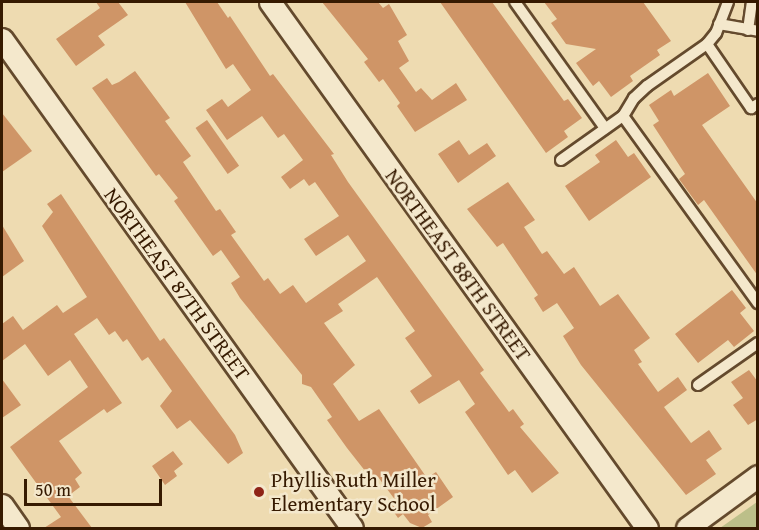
<!DOCTYPE html>
<html>
<head>
<meta charset="utf-8">
<style>
	body { margin:0 }
	#map { position:relative; width:759px; height:530px; overflow:hidden; background:#eedbb1; font-family:"Gentium Book Plus",serif }
	div>[style] { position:absolute }
	.green>* { inset:0; background:#bcbf89 }
	.building>* { inset:0; background:#cf9567; transform-origin:0 0 }
	.roads { filter:drop-shadow(2px 0 #644a2d) drop-shadow(-2px 0 #644a2d) drop-shadow(0 2px #644a2d) drop-shadow(0 -2px #644a2d) }
	.service>* { height:10px; margin:-5px; padding:0 5px; transform-origin:5px; border-radius:5px; background:#f4e8cc }
	.minor>* { height:21px; margin:-10.5px; padding:0 10.5px; transform-origin:10.5px; border-radius:10.5px; background:#f4e8cc }
	.dots>* { width:16px; height:16px; translate:-50% -50%; box-sizing:border-box; border:3px solid #f4e8cc; border-radius:50% }
	span { translate:-50% -50%; white-space:nowrap; text-align:center; line-height:1.15; -webkit-text-stroke:5px #f4e8cc; paint-order:stroke }
	.street-label { font-size:21px; color:#361a01 }
	.poi-label { font-size:21px; color:#361a01 }
	.left { translate:0 -50%; text-align:left }
	.frame { position:absolute; inset:0; border:3px solid #361a01; pointer-events:none }
	.scale { position:absolute; left:24px; top:479px; width:138px; height:27px; box-sizing:border-box; border:3px solid #361a01; border-top:0; padding-left:8px; font-size:18px; line-height:21px; white-space:nowrap; color:#361a01; -webkit-text-stroke:4px #f4e8cc; paint-order:stroke }
</style>
</head>
<body>
<div id="map">
	<div class="green">
		<div style="clip-path:polygon(757px 502px,757px 528px,720px 528px)"></div>
	</div>
	<div class="building">
		<div style="clip-path:polygon(96px 2px,118px 2px,128px 15px,98px 36px,105px 45px,76px 66px,56px 39px,100px 8px)"></div>
		<div style="clip-path:polygon(185px 2px,217px 2px,228px 18px,230px 16px,270px 76px,273px 74px,334px 154px,331px 155px,348px 182px,484px 370px,480px 373px,509px 412px,513px 409px,524px 424px,520px 427px,559px 473px,532px 493px,515px 470px,508px 475px,465px 412px,475px 404px,459px 380px,419px 404px,410px 391px,432px 376px,405px 338px,415px 331px,377px 277px,338px 304px,343px 311px,324px 323px,355px 365px,333px 384px,359px 421px,379px 409px,427px 478px,436px 472px,453px 497px,428px 515px,432px 522px,422px 528px,410px 523px,403px 514px,398px 518px,389px 505px,396px 501px,378px 477px,373px 481px,347px 448px,327px 420px,332px 417px,311px 387px,302px 384px,302px 375px,240px 298px,231px 283px,240px 277px,221px 250px,213px 256px,174px 201px,178px 198px,159px 174px,156px 176px,92px 88px,107px 78px,112px 85px,119px 82px,135px 71px,170px 118px,165px 121px,191px 156px,183px 162px,216px 211px,220px 209px,236px 232px,231px 235px,264px 281px,268px 278px,280px 294px,293px 285px,306px 303px,366px 261px,348px 235px,316px 256px,304px 239px,339px 216px,315px 182px,309px 186px,304px 179px,290px 189px,281px 177px,303px 160px,284px 134px,278px 138px,262px 116px,227px 140px,206px 110px,222px 99px,228px 107px,251px 90px,233px 64px,226px 69px)"></div>
		<div style="clip-path:polygon(322px 2px,378px 2px,383px 8px,389px 4px,407px 35px,398px 41px,409px 61px,399px 68px,416px 92px,421px 88px,432px 100px,456px 83px,467px 100px,415px 132px,397px 106px,400px 103px,383px 79px,379px 82px,364px 62px,368px 59px)"></div>
		<div style="clip-path:polygon(440px 2px,492px 2px,564px 101px,568px 99px,582px 118px,564px 131px,568px 137px,546px 153px)"></div>
		<div style="clip-path:polygon(544px 2px,643px 2px,671px 41px,657px 50px,660px 55px,630px 76px,633px 81px,611px 97px,599px 81px,593px 86px,576px 63px,596px 49px,566px 44px,551px 23px,557px 19px)"></div>
		<div style="clip-path:polygon(708px 73px,730px 106px,702px 125px,758px 204px,758px 276px,704px 200px,698px 205px,679px 179px,685px 174px,653px 125px,659px 121px,649px 105px,671px 90px,674px 96px)"></div>
		<div style="clip-path:polygon(2px 113px,32px 151px,2px 172px)"></div>
		<div style="left:207px;top:120px;width:56px;height:14px;rotate:55deg"></div>
		<div style="clip-path:polygon(459px 140px,469px 155px,487px 143px,496px 156px,458px 183px,438px 154px)"></div>
		<div style="clip-path:polygon(616px 140px,628px 157px,634px 153px,651px 177px,589px 221px,565px 186px,600px 162px,595px 155px)"></div>
		<div style="clip-path:polygon(508px 182px,535px 220px,524px 227px,542px 254px,547px 251px,564px 274px,574px 267px,600px 306px,618px 294px,650px 338px,634px 350px,642px 362px,638px 364px,658px 392px,678px 377px,687px 390px,664px 407px,691px 443px,709px 430px,722px 449px,706px 460px,716px 474px,686px 495px,581px 365px,563px 336px,574px 328px,557px 303px,543px 312px,534px 298px,538px 295px,503px 243px,497px 247px,467px 209px)"></div>
		<div style="clip-path:polygon(61px 194px,160px 341px,164px 338px,235px 435px,243px 453px,228px 464px,190px 420px,177px 429px,160px 406px,172px 391px,148px 357px,142px 361px,127px 339px,123px 342px,115px 331px,109px 335px,97px 318px,74px 334px,122px 403px,107px 413px,104px 409px,59px 441px,82px 473px,75px 479px,80px 487px,68px 496px,92px 528px,44px 528px,61px 517px,10px 447px,88px 387px,70px 360px,48px 376px,25px 344px,2px 361px,2px 324px,13px 316px,23px 330px,57px 305px,63px 313px,87px 297px,42px 226px,53px 212px,47px 204px)"></div>
		<div style="clip-path:polygon(2px 225px,24px 261px,2px 277px)"></div>
		<div style="clip-path:polygon(732px 290px,746px 308px,740px 313px,754px 331px,734px 347px,728px 340px,698px 363px,675px 334px)"></div>
		<div style="clip-path:polygon(749px 370px,758px 382px,758px 419px,748px 425px,733px 405px,743px 398px,731px 382px)"></div>
		<div style="clip-path:polygon(2px 379px,21px 405px,2px 418px)"></div>
		<div style="clip-path:polygon(173px 451px,183px 464px,174px 471px,177px 476px,165px 485px,152px 466px)"></div>
	</div>
	<div class="roads">
		<div class="service">
			<div style="left:515px;top:2px;width:155px;rotate:54.5deg"></div>
			<div style="left:728px;top:2px;width:33px;rotate:111deg"></div>
			<div style="left:716px;top:33px;width:14px;rotate:129deg"></div>
			<div style="left:707px;top:44px;width:73px;rotate:145deg"></div>
			<div style="left:647px;top:86px;width:18px;rotate:137deg"></div>
			<div style="left:634px;top:98px;width:21px;rotate:121deg"></div>
			<div style="left:623px;top:116px;width:231px;rotate:54.2deg"></div>
			<div style="left:719px;top:24px;width:40px;rotate:10deg"></div>
			<div style="left:748px;top:30px;width:28px;rotate:-82deg"></div>
			<div style="left:707px;top:44px;width:78px;rotate:55.5deg"></div>
			<div style="left:751px;top:108px;width:8px;rotate:-30deg"></div>
			<div style="left:561px;top:160px;width:76px;rotate:-35.4deg"></div>
			<div style="left:698px;top:385px;width:73px;rotate:-35deg"></div>
		</div>
		<div class="minor">
			<div style="left:270px;top:2px;width:647px;rotate:54.37deg"></div>
			<div style="left:2px;top:39px;width:601px;rotate:54.41deg"></div>
			<div style="left:2px;top:505px;width:28px;rotate:55deg"></div>
			<div style="left:687px;top:528px;width:88px;rotate:-36.2deg"></div>
		</div>
	</div>
	<div class="dots">
		<div style="left:259px;top:492px;background:#8f2418"></div>
	</div>
	<div class="street-label">
		<span style="left:458px;top:265px;rotate:54deg">NORTHEAST 88TH STREET</span>
		<span style="left:177px;top:284px;rotate:54deg">NORTHEAST 87TH STREET</span>
	</div>
	<div class="poi-label">
		<span class="left" style="left:271px;top:492px">Phyllis Ruth Miller<br>Elementary School</span>
	</div>
	<div class="frame"></div>
	<div class="scale">50 m</div>
</div>
</body>
</html>
